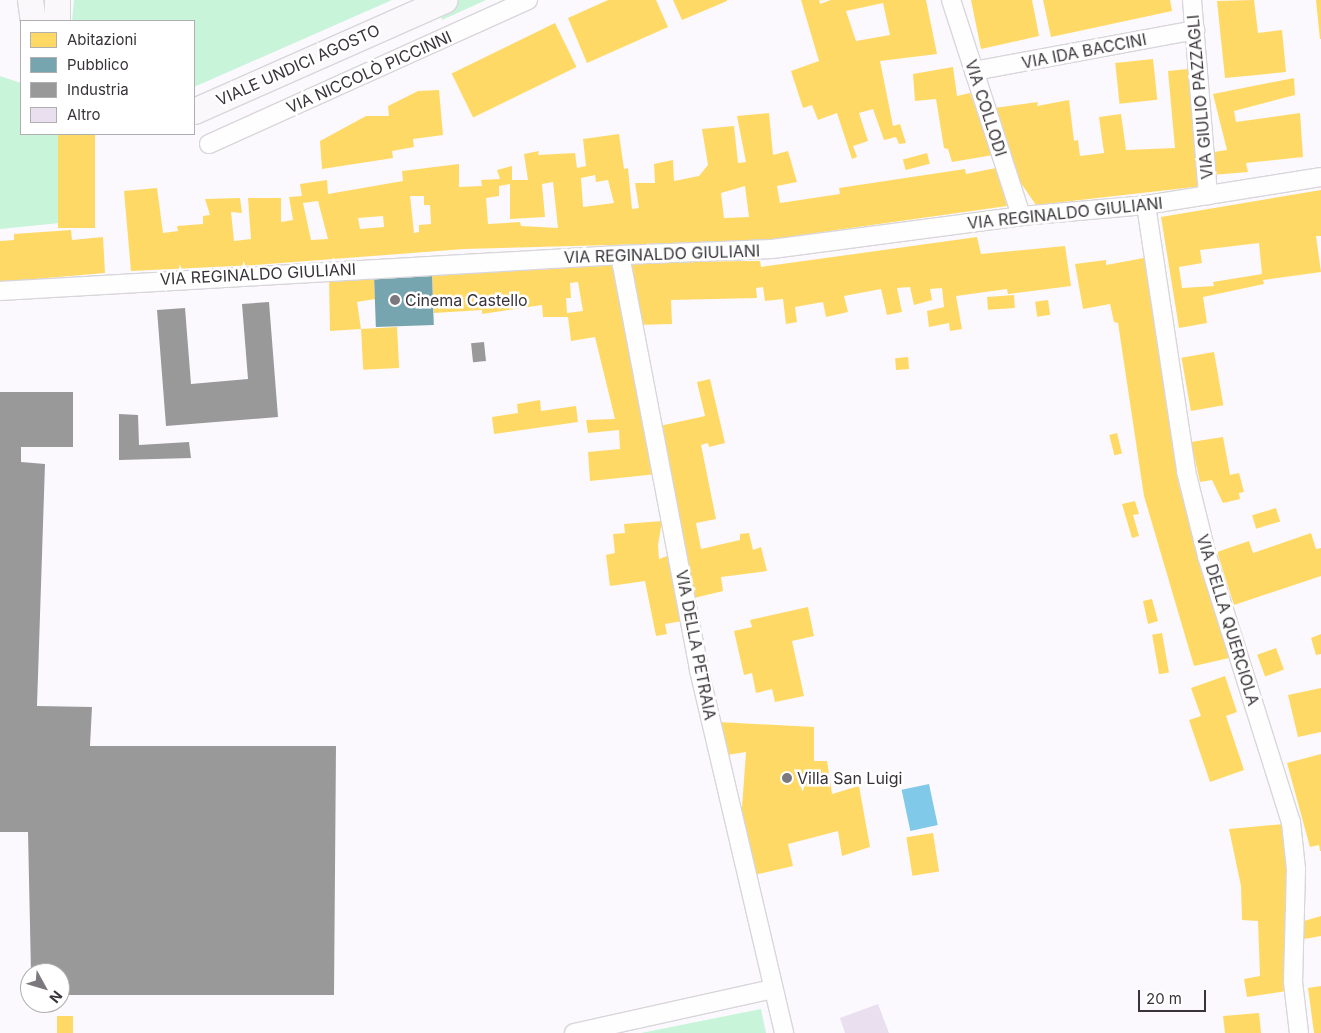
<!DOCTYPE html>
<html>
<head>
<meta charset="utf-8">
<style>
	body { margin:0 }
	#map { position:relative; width:1321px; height:1033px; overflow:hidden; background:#fbf9fd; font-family:Inter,sans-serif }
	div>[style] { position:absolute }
	.green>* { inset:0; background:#c8f4d9 }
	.water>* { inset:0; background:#80c9e8; transform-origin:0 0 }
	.homes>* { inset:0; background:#ffd966; transform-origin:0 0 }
	.public>* { inset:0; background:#76a5af; transform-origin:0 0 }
	.industry>* { inset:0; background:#999; transform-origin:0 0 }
	.building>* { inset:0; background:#e9dfef }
	.roads { filter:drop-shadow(1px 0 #d9d6da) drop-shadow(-1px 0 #d9d6da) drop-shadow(0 1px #d9d6da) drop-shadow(0 -1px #d9d6da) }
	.minor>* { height:18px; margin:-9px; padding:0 9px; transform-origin:9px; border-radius:9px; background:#fefeff }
	.secondary>* { height:25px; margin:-12.5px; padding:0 12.5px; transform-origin:12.5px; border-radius:12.5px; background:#faf8fa }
	.dots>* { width:14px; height:14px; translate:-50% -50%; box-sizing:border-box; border:2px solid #fff; border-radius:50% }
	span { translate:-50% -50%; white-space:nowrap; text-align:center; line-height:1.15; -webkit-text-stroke:5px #fff; paint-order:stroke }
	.street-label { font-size:16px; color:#383439 }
	.poi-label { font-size:16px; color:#383439 }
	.left { translate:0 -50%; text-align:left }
	.legend { position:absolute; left:20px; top:20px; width:175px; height:115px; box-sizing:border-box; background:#fff; border:1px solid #afaeb0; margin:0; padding:6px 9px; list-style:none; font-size:15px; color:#383439 }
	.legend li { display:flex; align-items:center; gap:10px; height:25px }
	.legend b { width:25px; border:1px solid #afaeb0 }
	.north { position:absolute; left:20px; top:963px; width:50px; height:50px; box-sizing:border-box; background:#fff; border:1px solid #afaeb0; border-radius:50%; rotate:129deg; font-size:14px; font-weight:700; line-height:20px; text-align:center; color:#383439 }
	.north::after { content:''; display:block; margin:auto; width:18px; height:22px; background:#7c797e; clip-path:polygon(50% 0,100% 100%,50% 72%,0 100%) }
	.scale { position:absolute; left:1138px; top:990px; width:68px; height:22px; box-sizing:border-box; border:2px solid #383439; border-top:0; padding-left:6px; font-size:15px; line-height:18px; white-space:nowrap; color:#383439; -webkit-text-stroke:4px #fff; paint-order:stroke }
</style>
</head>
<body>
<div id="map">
	<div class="green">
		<div style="clip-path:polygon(74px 0,392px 0,194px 87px,194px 21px,72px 21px)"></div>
		<div style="clip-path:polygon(455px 0,486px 0,442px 20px,441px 14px)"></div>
		<div style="clip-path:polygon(0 76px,21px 83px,21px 134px,59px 134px,60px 223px,0 229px)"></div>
		<div style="clip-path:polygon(761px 1009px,766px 1033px,641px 1033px)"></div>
	</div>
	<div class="water">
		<div style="left:929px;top:784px;width:42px;height:28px;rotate:78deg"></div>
	</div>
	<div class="homes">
		<div style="clip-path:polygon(608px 0,656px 0,668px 27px,587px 63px,568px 18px)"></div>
		<div style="clip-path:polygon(673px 0,727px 0,727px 1px,682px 20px)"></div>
		<div style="clip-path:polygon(evenodd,801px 0,819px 0,820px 4px,831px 0,926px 0,937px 54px,880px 61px,893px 126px,900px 124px,906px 143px,899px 144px,896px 137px,884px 140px,873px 109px,859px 113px,868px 141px,853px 146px,857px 157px,852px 159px,837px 113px,818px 120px,812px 105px,803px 108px,791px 71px,819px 61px,801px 0,883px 3px,890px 35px,856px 41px,846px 11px,883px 3px)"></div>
		<div style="clip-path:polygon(971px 0,1032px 0,1039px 36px,981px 49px)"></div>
		<div style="clip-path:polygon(1043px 0,1170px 0,1172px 11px,1051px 37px)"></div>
		<div style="clip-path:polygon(1254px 0,1258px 33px,1282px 30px,1286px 72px,1225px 78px,1217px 1px)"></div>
		<div style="clip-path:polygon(1316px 0,1321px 0,1321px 39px,1320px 39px)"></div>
		<div style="left:555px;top:23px;width:49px;height:115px;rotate:64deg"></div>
		<div style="left:1153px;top:59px;width:41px;height:38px;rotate:84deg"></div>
		<div style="clip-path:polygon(953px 67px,957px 96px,970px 93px,993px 155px,952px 162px,948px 149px,944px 148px,936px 99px,915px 101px,913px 74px)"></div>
		<div style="clip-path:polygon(1188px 69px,1191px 95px,1195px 94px,1203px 186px,1036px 205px,1014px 173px,994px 108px,1038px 102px,1037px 106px,1069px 100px,1074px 141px,1078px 140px,1080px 156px,1104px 153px,1099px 117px,1121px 114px,1126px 150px,1175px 148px,1168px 71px)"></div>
		<div style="clip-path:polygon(1294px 78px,1295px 95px,1234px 111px,1236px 122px,1300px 113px,1303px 157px,1246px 163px,1248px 172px,1212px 175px,1208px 153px,1227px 150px,1213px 94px)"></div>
		<div style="clip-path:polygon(439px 90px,443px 135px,413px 139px,414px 147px,392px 151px,393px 158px,322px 169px,320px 141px,366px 116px,389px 116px,388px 106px,418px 91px)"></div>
		<div style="clip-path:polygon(evenodd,769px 113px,773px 155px,788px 151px,797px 182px,777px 186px,780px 203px,840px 194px,839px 188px,965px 169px,966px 174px,996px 168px,1007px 206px,758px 241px,464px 249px,255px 265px,131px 271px,124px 191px,157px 188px,163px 233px,178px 231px,177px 226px,203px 224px,203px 216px,210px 215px,205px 199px,240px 198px,242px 213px,231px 212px,234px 241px,251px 239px,248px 198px,281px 198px,281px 222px,293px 220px,289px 197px,302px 196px,300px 184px,327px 180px,328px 194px,403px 181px,402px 171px,459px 164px,459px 187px,482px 186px,481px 180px,500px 179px,497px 170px,512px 166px,512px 180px,528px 180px,524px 154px,539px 151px,538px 155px,575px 153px,577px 168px,586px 166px,583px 139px,619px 134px,624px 169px,628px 168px,632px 209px,639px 208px,635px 183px,655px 183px,654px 164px,673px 160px,674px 181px,699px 176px,708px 165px,702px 129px,734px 126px,738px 163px,746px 162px,737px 116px,769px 113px,595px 175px,596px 182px,608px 180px,614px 203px,583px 207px,581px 178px,595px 175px,769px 113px,553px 182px,558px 228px,521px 226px,520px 222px,488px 224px,486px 198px,499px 196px,499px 186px,510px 184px,510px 219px,545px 217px,542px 184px,553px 182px,769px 113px,745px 186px,749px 217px,724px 218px,721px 193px,745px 186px,769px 113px,410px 196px,424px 196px,424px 205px,430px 205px,431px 224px,419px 225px,419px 232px,414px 233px,410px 196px,769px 113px,318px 201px,328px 239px,311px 240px,303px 203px,318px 201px,769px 113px,383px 216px,384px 227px,360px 229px,358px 218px,383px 216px)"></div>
		<div style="left:58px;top:134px;width:37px;height:94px"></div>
		<div style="left:927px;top:153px;width:11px;height:25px;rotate:75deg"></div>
		<div style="clip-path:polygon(evenodd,1321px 190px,1321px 236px,1316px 236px,1321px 272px,1263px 280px,1264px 284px,1203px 297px,1207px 323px,1179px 328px,1161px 217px,1321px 190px,1259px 243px,1262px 274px,1213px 282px,1214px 286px,1182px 288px,1179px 267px,1202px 263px,1200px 250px,1259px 243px)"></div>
		<div style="clip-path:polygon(71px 230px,72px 240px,103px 237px,105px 273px,0 282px,0 241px,14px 240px,14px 234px)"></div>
		<div style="clip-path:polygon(977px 237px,981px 254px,1065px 246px,1071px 286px,1008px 294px,1007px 289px,956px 296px,962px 329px,950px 331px,949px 323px,929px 327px,927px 311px,944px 307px,942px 288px,930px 289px,932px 300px,914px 305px,910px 287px,897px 288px,902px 312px,887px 315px,881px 289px,844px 296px,848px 312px,826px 317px,823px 302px,795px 307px,797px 322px,786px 324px,783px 299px,765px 301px,763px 287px,756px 288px,757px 298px,671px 300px,672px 324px,636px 325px,626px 262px,760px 261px,761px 267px)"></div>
		<div style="clip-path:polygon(1144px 258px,1179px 486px,1229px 658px,1194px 666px,1144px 496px,1118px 323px,1114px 322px,1110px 304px,1083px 309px,1075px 264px,1106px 260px,1106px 265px)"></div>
		<div style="clip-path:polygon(evenodd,615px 260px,657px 474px,590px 481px,588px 452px,620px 449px,619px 430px,588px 433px,586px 420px,615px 419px,595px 337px,571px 341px,568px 317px,543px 317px,542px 305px,482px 314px,482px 310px,434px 313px,432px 273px,615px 260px,578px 282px,583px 311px,567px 313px,566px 298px,571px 298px,570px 283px,578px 282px)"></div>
		<div style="clip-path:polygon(374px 276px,375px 299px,357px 302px,361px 329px,330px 331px,329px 278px)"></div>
		<div style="left:1014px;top:295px;width:13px;height:27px;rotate:86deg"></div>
		<div style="left:1048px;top:300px;width:15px;height:13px;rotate:82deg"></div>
		<div style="left:397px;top:327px;width:41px;height:36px;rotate:87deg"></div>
		<div style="left:1214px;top:352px;width:54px;height:33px;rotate:80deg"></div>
		<div style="left:908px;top:357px;width:12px;height:13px;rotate:85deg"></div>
		<div style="clip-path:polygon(710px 379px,725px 443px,709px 447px,708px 443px,701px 445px,716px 519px,696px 523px,701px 549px,740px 540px,740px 534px,749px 533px,753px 550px,761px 547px,767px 571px,721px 577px,723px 591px,694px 598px,660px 426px,705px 416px,697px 382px)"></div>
		<div style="clip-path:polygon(540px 400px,541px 411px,576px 406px,578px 422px,494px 434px,492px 417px,518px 413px,517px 404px)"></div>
		<div style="left:1117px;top:433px;width:21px;height:8px;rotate:76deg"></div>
		<div style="clip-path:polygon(1223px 437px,1230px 475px,1239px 473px,1244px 492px,1239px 493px,1240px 499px,1223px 503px,1212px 480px,1200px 482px,1191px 442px)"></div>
		<div style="clip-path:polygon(1135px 501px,1139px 514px,1133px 515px,1139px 536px,1132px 538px,1122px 504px)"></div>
		<div style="left:1276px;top:508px;width:14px;height:25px;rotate:73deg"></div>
		<div style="clip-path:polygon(662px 521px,658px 545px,659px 559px,670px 555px,682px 621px,665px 624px,667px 634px,656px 636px,645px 581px,610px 586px,606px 555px,615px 553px,613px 534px,625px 533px,624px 524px)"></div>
		<div style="clip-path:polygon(1311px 533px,1316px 549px,1321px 548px,1321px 576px,1234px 605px,1217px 552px,1249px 541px,1253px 553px)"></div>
		<div style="clip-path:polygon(1152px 599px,1158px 621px,1148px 624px,1143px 601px)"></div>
		<div style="clip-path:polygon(808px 607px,814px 636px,792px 641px,804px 696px,775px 702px,772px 689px,756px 693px,752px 673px,744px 675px,734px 631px,752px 627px,750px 620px)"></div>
		<div style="left:1162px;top:633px;width:40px;height:10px;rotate:80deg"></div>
		<div style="clip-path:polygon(1321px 634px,1321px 654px,1316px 655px,1311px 638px)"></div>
		<div style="left:1276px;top:648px;width:23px;height:20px;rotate:70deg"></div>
		<div style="clip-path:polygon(1225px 676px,1237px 712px,1226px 716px,1244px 770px,1210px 782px,1189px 720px,1201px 716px,1191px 688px)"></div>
		<div style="clip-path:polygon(1321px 688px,1321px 732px,1298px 737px,1288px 695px)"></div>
		<div style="clip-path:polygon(718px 722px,814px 727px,814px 761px,827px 761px,832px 794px,859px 786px,870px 847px,842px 856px,838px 831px,788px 844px,793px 866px,754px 875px,741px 821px,746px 752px,727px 755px)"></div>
		<div style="clip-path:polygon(1321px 754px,1321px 851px,1320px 851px,1319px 845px,1310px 847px,1287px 763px)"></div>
		<div style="clip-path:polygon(1284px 824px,1290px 882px,1287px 991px,1247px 997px,1244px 979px,1260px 976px,1258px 921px,1242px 920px,1241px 886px,1229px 829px)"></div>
		<div style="left:933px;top:833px;width:39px;height:27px;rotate:81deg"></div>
		<div style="clip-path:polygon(1321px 916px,1321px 936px,1304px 939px,1304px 921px)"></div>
		<div style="clip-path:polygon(1321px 986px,1321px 1033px,1314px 1033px,1308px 988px)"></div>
		<div style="clip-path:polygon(1259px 1013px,1261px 1033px,1225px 1033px,1223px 1016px)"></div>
		<div style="left:57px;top:1016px;width:16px;height:17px"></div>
	</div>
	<div class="public">
		<div style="left:432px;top:273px;width:52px;height:58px;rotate:88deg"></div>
	</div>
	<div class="industry">
		<div style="clip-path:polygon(269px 302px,278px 417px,166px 426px,157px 310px,185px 308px,191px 384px,248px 379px,242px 304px)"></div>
		<div style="left:484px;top:342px;width:19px;height:13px;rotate:84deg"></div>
		<div style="clip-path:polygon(0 392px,73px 392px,73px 447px,21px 447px,21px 462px,45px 464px,37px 706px,92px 707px,90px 746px,336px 746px,334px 995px,60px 995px,60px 973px,31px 973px,28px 832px,0 832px)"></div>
		<div style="clip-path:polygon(119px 414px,138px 415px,139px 445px,189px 442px,191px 458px,119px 460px)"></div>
	</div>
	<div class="building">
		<div style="clip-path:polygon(878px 1004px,889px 1033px,845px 1033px,840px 1018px)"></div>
	</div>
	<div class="roads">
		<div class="minor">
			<div style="left:951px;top:0;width:227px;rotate:72deg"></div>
			<div style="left:1192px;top:0;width:196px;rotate:85.3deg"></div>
			<div style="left:974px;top:71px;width:225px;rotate:-10.5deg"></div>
			<div style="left:209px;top:144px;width:350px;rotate:-24.3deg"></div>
			<div style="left:1146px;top:205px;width:269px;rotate:81.4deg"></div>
			<div style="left:1186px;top:471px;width:88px;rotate:76.1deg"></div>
			<div style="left:1207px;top:556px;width:279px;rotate:72.5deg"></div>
			<div style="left:1291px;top:822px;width:47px;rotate:83.9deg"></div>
			<div style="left:1296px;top:869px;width:113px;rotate:91.5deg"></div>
			<div style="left:1293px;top:982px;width:51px;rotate:83.3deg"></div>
			<div style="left:620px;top:255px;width:422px;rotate:79.2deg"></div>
			<div style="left:699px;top:670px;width:373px;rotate:76.8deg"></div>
			<div style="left:0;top:291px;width:621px;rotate:-3.32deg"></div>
			<div style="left:620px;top:255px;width:152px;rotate:-2.3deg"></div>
			<div style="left:772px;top:249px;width:251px;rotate:-7.5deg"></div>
			<div style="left:1021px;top:216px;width:125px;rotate:-5deg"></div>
			<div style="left:1146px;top:205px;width:177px;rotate:-9.1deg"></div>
			<div style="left:574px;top:1033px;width:203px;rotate:-12.5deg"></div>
		</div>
		<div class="secondary">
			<div style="left:30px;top:0;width:21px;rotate:82deg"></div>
			<div style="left:57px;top:0;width:21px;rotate:90deg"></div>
			<div style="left:194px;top:111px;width:274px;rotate:-23.9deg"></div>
		</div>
	</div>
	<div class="dots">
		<div style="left:395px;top:300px;background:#7c797e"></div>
		<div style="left:787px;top:778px;background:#7c797e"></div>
	</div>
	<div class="street-label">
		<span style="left:1084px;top:51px;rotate:-11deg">VIA IDA BACCINI</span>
		<span style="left:298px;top:65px;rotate:-24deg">VIALE UNDICI AGOSTO</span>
		<span style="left:369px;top:72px;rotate:-24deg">VIA NICCOLÒ PICCINNI</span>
		<span style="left:1200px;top:97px;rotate:-95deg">VIA GIULIO PAZZAGLI</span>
		<span style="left:986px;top:108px;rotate:72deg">VIA COLLODI</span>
		<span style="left:1065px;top:213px;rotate:-6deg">VIA REGINALDO GIULIANI</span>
		<span style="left:662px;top:254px;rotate:-2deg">VIA REGINALDO GIULIANI</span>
		<span style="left:258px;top:274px;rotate:-3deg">VIA REGINALDO GIULIANI</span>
		<span style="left:1228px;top:620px;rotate:73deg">VIA DELLA QUERCIOLA</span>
		<span style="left:696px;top:645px;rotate:79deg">VIA DELLA PETRAIA</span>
	</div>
	<div class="poi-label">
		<span class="left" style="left:405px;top:300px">Cinema Castello</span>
		<span class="left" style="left:797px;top:778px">Villa San Luigi</span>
	</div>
	<ul class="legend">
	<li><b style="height:14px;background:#ffd966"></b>Abitazioni</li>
	<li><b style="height:14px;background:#76a5af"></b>Pubblico</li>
	<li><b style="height:14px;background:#999"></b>Industria</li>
	<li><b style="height:14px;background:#e9dfef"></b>Altro</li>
	</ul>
	<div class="north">N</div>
	<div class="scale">20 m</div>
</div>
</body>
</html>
